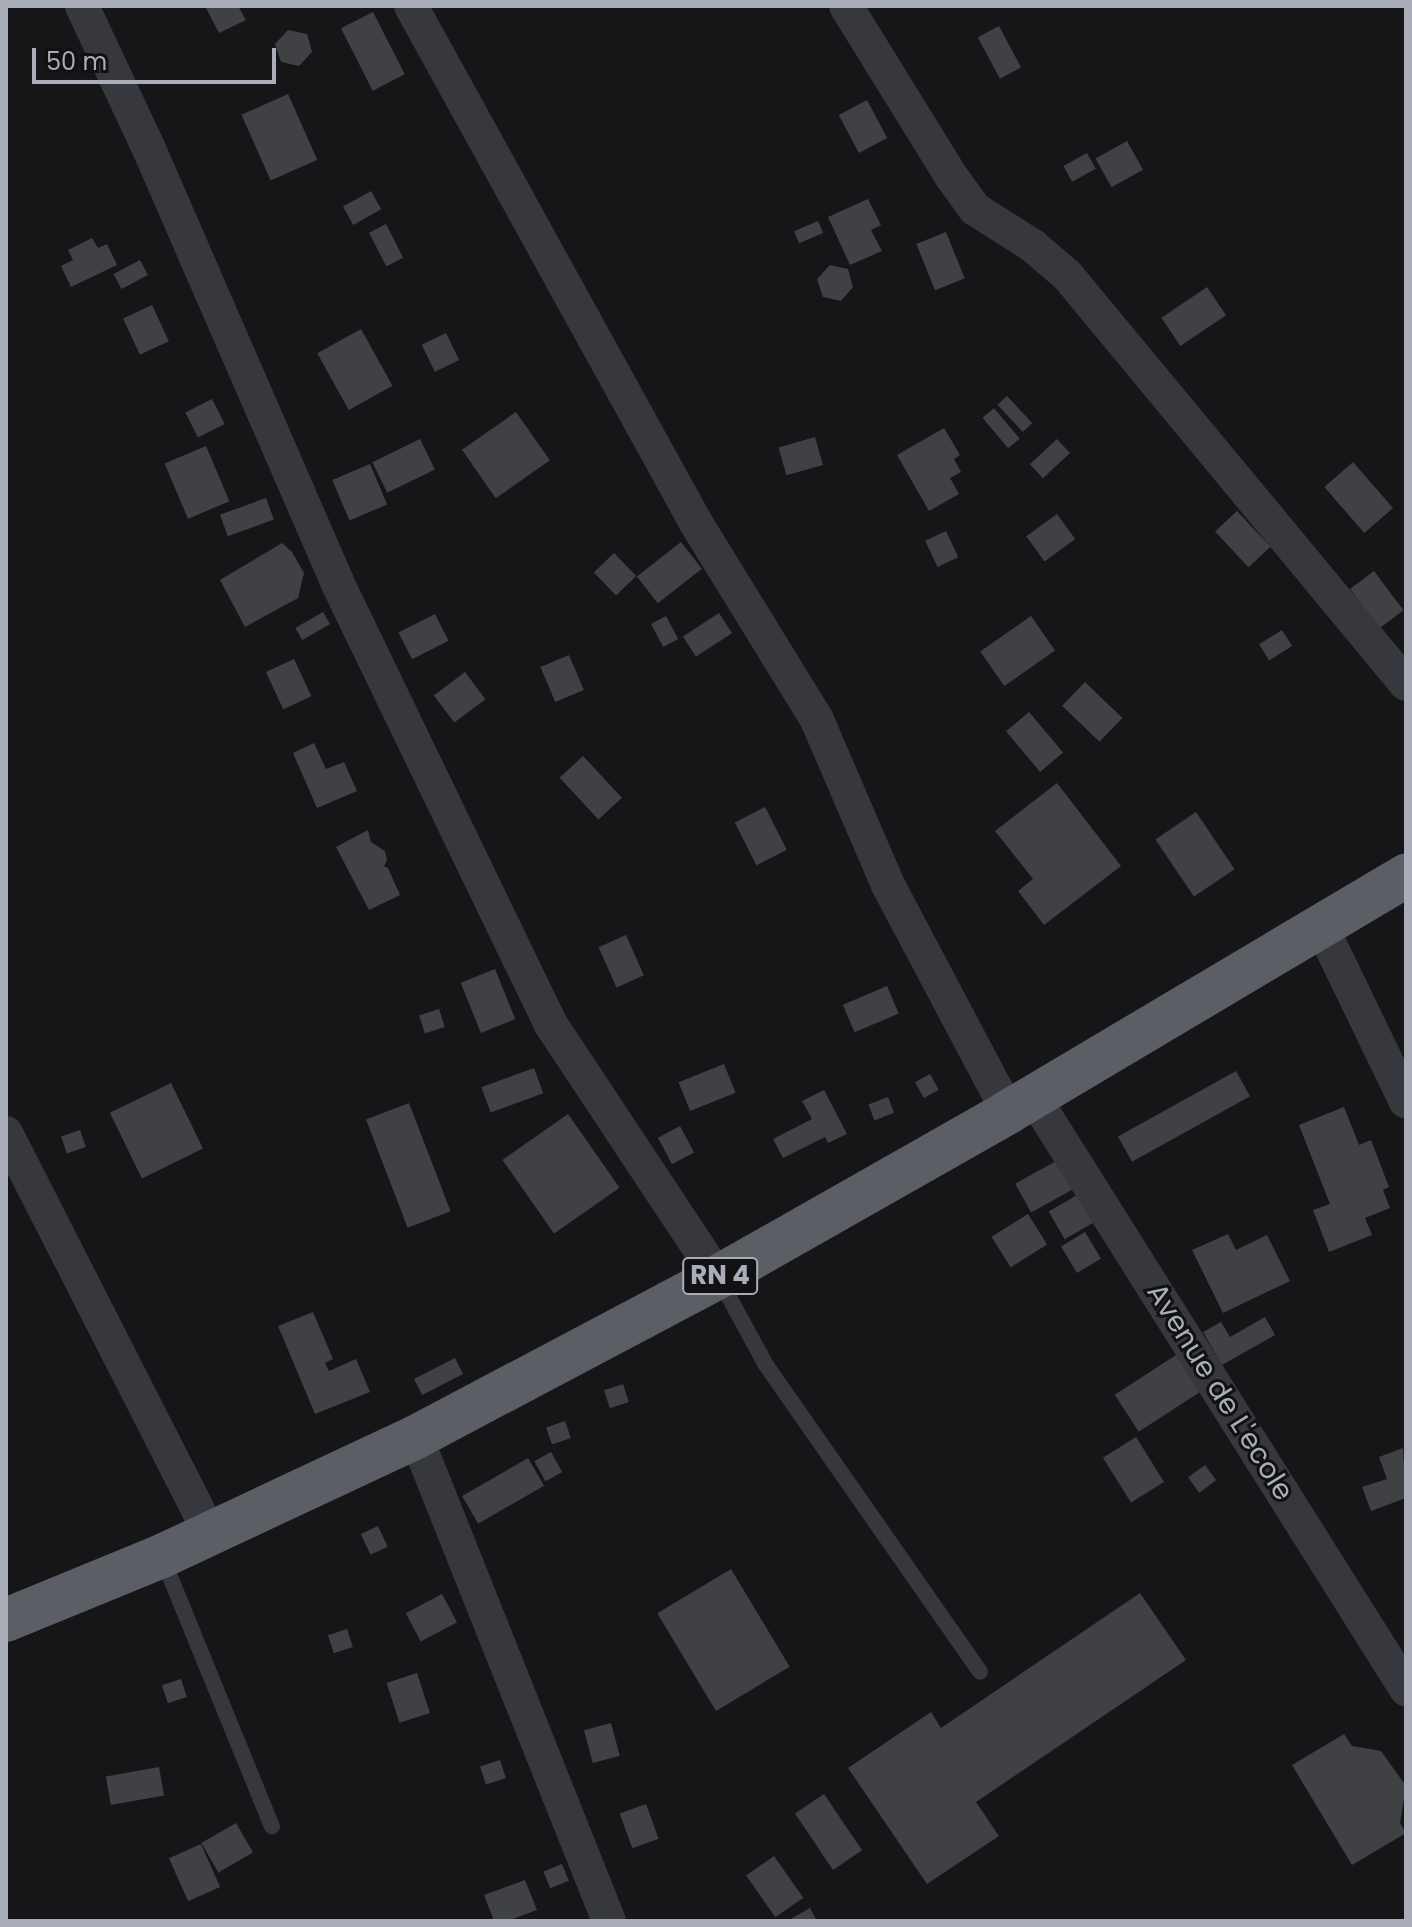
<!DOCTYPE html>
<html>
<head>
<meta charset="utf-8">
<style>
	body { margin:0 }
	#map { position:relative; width:1412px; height:1927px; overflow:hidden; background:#161618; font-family:Poppins,sans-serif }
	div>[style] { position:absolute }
	.building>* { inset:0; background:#404145; transform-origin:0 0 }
	.service>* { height:16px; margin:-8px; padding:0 8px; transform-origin:8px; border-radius:8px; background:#37383d }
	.minor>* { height:34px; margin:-17px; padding:0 17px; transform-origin:17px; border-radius:17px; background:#37383d }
	.trunk>* { height:44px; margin:-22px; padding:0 22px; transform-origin:22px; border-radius:22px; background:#5b5e65 }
	span { translate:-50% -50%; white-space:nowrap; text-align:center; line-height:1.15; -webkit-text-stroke:6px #111113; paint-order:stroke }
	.shield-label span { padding:2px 6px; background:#111113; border:2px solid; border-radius:6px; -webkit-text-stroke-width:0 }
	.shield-label { font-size:26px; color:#a8adb8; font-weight:700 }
	.street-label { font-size:28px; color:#a8adb8 }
	.frame { position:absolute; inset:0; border:8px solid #a8adb8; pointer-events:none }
	.scale { position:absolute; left:32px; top:48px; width:244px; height:36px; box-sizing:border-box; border:4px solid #a8adb8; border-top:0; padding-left:10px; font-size:24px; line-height:28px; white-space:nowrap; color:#a8adb8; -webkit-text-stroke:6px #111113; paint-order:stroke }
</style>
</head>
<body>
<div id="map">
	<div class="building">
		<div style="clip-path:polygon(205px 6px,238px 6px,246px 20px,219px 33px)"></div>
		<div style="left:373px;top:12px;width:70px;height:36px;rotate:63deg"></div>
		<div style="left:999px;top:26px;width:47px;height:24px;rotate:62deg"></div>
		<div style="clip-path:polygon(288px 30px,307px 34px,312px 52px,299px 66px,281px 62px,275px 44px)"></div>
		<div style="left:288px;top:94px;width:72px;height:51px;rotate:66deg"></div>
		<div style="left:867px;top:100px;width:43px;height:32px;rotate:62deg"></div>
		<div style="left:1127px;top:141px;width:33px;height:36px;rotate:61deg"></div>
		<div style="left:1087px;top:153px;width:18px;height:27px;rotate:61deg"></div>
		<div style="left:371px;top:191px;width:21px;height:32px;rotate:61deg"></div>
		<div style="clip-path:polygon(868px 199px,881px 225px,871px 230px,882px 251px,850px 265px,828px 217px)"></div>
		<div style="left:818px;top:221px;width:13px;height:26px;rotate:67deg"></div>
		<div style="left:386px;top:224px;width:38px;height:19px;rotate:63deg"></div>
		<div style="left:946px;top:232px;width:50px;height:32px;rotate:68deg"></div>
		<div style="clip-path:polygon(92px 238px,98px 248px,107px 244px,117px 265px,71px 287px,61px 266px,73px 260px,68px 250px)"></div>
		<div style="left:140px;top:260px;width:17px;height:30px;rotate:62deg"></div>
		<div style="clip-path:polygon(830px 265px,848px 269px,853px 287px,841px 301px,823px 297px,817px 279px)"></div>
		<div style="left:1207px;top:287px;width:34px;height:55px;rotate:56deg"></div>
		<div style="left:152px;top:305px;width:40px;height:32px;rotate:65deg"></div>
		<div style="left:361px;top:329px;width:65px;height:50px;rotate:61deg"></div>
		<div style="left:446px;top:333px;width:30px;height:27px;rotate:64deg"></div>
		<div style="left:1007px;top:396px;width:37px;height:13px;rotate:47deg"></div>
		<div style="left:212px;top:399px;width:28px;height:30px;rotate:63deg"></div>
		<div style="left:994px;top:408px;width:40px;height:15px;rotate:50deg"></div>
		<div style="left:516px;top:412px;width:59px;height:66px;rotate:55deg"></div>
		<div style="clip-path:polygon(944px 428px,960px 455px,954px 459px,961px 472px,950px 478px,959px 494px,929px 511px,897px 455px)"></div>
		<div style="left:815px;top:437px;width:29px;height:38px;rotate:74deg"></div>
		<div style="left:420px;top:439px;width:34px;height:53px;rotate:64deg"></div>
		<div style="left:1057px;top:439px;width:19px;height:37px;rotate:47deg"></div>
		<div style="left:206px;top:446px;width:60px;height:45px;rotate:67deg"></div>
		<div style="left:1353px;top:462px;width:61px;height:38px;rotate:49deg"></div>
		<div style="left:370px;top:464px;width:44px;height:41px;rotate:67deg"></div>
		<div style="left:266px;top:498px;width:23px;height:49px;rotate:70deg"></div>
		<div style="left:1237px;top:511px;width:49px;height:30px;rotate:47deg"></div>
		<div style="left:1057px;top:514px;width:31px;height:38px;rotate:54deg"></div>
		<div style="left:946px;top:531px;width:29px;height:23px;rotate:65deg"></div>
		<div style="left:681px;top:542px;width:34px;height:56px;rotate:52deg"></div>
		<div style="clip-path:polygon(282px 543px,292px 552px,304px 573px,298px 598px,245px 627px,220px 580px)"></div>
		<div style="left:614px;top:553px;width:32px;height:28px;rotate:46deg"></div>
		<div style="left:1374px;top:571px;width:49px;height:30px;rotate:53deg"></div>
		<div style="left:323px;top:612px;width:14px;height:32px;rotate:60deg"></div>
		<div style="left:719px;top:613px;width:24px;height:43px;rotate:57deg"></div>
		<div style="left:435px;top:614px;width:30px;height:41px;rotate:63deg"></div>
		<div style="left:666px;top:616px;width:26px;height:17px;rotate:62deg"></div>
		<div style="left:1031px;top:616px;width:42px;height:62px;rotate:55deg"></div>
		<div style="left:1282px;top:630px;width:19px;height:27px;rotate:58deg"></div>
		<div style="left:569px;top:655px;width:38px;height:31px;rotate:67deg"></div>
		<div style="left:294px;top:659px;width:41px;height:31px;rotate:65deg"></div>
		<div style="left:465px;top:672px;width:34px;height:39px;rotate:53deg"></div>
		<div style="left:1085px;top:682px;width:52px;height:33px;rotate:44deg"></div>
		<div style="left:1029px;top:712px;width:53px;height:30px;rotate:50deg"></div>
		<div style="clip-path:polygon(314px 743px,326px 769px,344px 762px,357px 791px,317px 808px,293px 753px)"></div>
		<div style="left:583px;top:756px;width:57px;height:32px;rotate:47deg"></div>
		<div style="clip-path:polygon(1057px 783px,1121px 866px,1044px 925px,1018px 891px,1033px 879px,995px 831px)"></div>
		<div style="left:765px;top:807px;width:48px;height:34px;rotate:63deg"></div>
		<div style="left:1196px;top:812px;width:69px;height:49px;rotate:56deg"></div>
		<div style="clip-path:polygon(368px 830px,371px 842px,385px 851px,387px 860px,384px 866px,388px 868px,400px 895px,369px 910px,336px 847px)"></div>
		<div style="left:626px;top:935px;width:44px;height:30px;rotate:66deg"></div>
		<div style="left:495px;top:969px;width:54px;height:37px;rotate:68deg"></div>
		<div style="left:887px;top:986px;width:30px;height:48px;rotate:67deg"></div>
		<div style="left:439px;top:1009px;width:19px;height:21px;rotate:72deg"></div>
		<div style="left:724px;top:1064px;width:31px;height:49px;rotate:68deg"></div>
		<div style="left:534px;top:1068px;width:27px;height:56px;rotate:70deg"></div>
		<div style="left:1236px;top:1071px;width:29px;height:135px;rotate:61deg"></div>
		<div style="left:930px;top:1074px;width:18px;height:17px;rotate:61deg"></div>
		<div style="left:171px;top:1083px;width:73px;height:68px;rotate:64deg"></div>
		<div style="clip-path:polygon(824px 1090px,847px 1134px,828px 1143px,825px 1137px,783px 1158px,773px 1139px,812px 1119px,802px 1101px)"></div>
		<div style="left:888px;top:1097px;width:17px;height:21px;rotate:69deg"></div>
		<div style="left:409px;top:1103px;width:116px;height:46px;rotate:69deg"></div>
		<div style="clip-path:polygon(1344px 1107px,1359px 1145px,1371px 1140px,1389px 1187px,1383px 1190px,1390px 1208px,1365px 1218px,1372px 1235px,1329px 1252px,1313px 1210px,1330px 1204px,1299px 1125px)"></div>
		<div style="left:568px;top:1114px;width:90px;height:80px;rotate:55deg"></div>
		<div style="left:680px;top:1126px;width:30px;height:25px;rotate:62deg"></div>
		<div style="left:80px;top:1130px;width:18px;height:20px;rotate:71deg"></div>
		<div style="left:1058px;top:1160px;width:33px;height:49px;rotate:61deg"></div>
		<div style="left:1079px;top:1194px;width:32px;height:35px;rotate:60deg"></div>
		<div style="left:1028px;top:1214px;width:36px;height:43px;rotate:58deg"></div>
		<div style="left:1085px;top:1232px;width:31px;height:28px;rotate:59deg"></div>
		<div style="clip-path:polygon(1228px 1234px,1236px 1250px,1267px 1235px,1290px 1281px,1223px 1313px,1192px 1250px)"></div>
		<div style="clip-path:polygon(313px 1312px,333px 1359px,325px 1363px,329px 1371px,356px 1359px,370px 1392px,315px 1414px,278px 1326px)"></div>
		<div style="clip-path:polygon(1265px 1317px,1275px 1335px,1222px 1365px,1203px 1332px,1221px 1322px,1230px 1337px)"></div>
		<div style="left:1176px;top:1355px;width:44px;height:73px;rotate:57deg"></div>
		<div style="left:455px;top:1358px;width:18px;height:46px;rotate:63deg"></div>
		<div style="left:623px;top:1384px;width:19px;height:20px;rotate:72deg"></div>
		<div style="left:565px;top:1421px;width:18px;height:20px;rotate:71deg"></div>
		<div style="left:1136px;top:1437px;width:53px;height:39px;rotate:58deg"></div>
		<div style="clip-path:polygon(1403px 1448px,1406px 1498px,1371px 1511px,1362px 1487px,1387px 1479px,1379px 1457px)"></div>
		<div style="left:551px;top:1452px;width:23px;height:19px;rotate:61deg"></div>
		<div style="left:528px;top:1458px;width:32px;height:76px;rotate:60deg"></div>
		<div style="left:1205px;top:1465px;width:19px;height:21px;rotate:54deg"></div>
		<div style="left:378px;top:1526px;width:23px;height:19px;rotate:65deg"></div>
		<div style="left:731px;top:1569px;width:114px;height:86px;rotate:59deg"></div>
		<div style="clip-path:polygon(1140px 1593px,1186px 1660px,976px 1802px,999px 1836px,927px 1884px,848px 1768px,931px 1712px,941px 1728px)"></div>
		<div style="left:442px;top:1594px;width:32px;height:41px;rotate:62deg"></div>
		<div style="left:347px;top:1629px;width:19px;height:20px;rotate:72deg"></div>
		<div style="left:417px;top:1673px;width:42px;height:32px;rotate:72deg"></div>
		<div style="left:181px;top:1679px;width:19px;height:20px;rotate:72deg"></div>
		<div style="left:611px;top:1723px;width:34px;height:28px;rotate:75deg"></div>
		<div style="clip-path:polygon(1344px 1734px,1352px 1746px,1381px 1751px,1406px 1786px,1400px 1823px,1406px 1833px,1352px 1865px,1292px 1765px)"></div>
		<div style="left:500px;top:1760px;width:19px;height:21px;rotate:72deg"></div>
		<div style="left:159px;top:1767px;width:29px;height:54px;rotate:80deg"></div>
		<div style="left:824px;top:1794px;width:68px;height:35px;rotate:56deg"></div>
		<div style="left:646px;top:1804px;width:37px;height:28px;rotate:70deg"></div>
		<div style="left:236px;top:1823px;width:34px;height:40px;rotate:60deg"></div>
		<div style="left:201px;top:1844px;width:47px;height:35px;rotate:66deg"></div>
		<div style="left:774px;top:1856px;width:51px;height:34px;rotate:55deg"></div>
		<div style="left:562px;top:1864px;width:18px;height:20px;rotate:68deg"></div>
		<div style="clip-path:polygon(525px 1880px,537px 1910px,507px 1921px,494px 1921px,484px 1895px)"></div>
		<div style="clip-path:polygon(810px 1908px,817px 1921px,787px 1921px)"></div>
	</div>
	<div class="service">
		<div style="left:718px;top:1277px;width:100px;rotate:61.4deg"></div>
		<div style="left:766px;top:1365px;width:374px;rotate:55.1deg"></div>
		<div style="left:162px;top:1557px;width:291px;rotate:67.8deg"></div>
	</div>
	<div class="minor">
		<div style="left:82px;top:6px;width:158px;rotate:64.9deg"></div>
		<div style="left:149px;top:149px;width:472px;rotate:66.5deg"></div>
		<div style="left:337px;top:582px;width:490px;rotate:64.2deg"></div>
		<div style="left:550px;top:1023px;width:305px;rotate:56.5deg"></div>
		<div style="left:411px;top:6px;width:590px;rotate:61.13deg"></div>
		<div style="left:696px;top:523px;width:231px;rotate:58.4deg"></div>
		<div style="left:817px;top:720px;width:180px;rotate:66.7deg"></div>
		<div style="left:888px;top:885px;width:257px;rotate:62.1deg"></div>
		<div style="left:846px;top:6px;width:200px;rotate:58.3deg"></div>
		<div style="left:951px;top:176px;width:41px;rotate:54deg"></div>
		<div style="left:975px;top:209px;width:69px;rotate:32.5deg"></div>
		<div style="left:1033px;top:246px;width:45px;rotate:40.5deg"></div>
		<div style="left:1067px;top:275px;width:531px;rotate:50.35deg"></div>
		<div style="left:1321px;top:926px;width:195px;rotate:64.2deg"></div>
		<div style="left:1033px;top:1096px;width:701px;rotate:57.83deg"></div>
		<div style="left:6px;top:1133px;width:450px;rotate:63deg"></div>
		<div style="left:416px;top:1437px;width:521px;rotate:68.26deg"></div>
	</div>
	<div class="trunk">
		<div style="left:6px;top:1620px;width:169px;rotate:-22.3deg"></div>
		<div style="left:162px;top:1556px;width:280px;rotate:-25.1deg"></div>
		<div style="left:416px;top:1437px;width:342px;rotate:-27.9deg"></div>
		<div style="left:718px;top:1277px;width:334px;rotate:-29.6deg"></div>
		<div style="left:1008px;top:1112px;width:463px;rotate:-30.7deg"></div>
	</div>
	<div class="shield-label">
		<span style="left:720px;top:1276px">RN 4</span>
	</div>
	<div class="street-label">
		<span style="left:1220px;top:1392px;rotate:58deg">Avenue de L'ecole</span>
	</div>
	<div class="frame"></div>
	<div class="scale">50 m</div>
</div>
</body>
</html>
